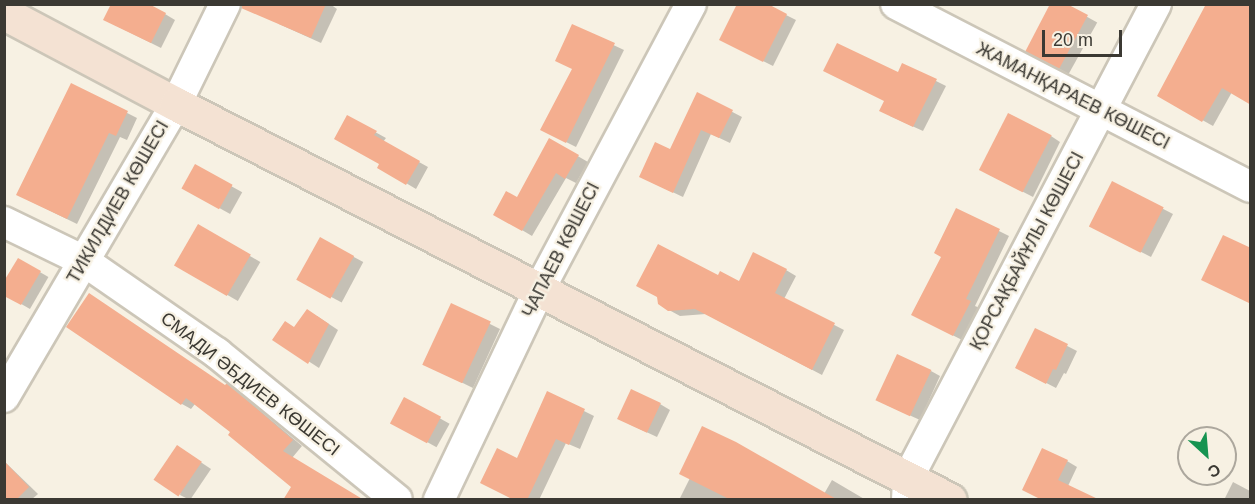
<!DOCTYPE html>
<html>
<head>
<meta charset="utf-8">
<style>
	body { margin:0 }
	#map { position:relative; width:1255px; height:504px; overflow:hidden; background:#f7f1e3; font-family:Arial,sans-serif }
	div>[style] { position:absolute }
	.shadow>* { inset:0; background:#0003; transform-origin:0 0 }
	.building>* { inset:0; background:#f4ae8f; transform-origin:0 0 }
	.roads { filter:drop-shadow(2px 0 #ccc6b8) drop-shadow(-2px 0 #ccc6b8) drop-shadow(0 2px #ccc6b8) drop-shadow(0 -2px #ccc6b8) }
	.minor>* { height:30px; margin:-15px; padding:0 15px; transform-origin:15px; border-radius:15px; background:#fff }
	.secondary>* { height:33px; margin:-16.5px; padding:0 16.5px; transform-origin:16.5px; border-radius:16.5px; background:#f4e2d3 }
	span { translate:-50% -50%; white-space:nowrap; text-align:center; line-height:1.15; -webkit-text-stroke:4.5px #f7f1e3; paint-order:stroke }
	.street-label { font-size:18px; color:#3b3933 }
	.frame { position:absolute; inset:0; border:6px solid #3b3933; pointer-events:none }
	.north { position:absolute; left:1177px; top:426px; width:60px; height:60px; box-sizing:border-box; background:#f7f1e3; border:2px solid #aca79d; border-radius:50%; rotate:154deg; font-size:16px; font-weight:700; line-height:24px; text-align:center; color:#3b3933 }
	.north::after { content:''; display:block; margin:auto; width:21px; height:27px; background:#169451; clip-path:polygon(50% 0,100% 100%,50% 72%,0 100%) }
	.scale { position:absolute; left:1042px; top:30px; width:80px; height:27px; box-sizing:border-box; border:3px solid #3b3933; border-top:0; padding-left:8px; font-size:18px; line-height:21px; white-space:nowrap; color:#3b3933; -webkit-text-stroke:4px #f7f1e3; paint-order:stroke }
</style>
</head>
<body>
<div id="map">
	<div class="shadow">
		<div style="clip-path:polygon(276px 4px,330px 4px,337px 9px,321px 43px,279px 24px)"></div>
		<div style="left:1064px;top:4px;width:38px;height:59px;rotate:29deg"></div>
		<div style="clip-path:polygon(1209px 4px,1232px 92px,1213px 126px,1159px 96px)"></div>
		<div style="clip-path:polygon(165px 14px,175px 20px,161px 48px,115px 25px)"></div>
		<div style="clip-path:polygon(786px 15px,796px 20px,773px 66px,731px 45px)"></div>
		<div style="clip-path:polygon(573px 26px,624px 50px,576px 147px,552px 135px,573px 69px)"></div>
		<div style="clip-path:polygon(899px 74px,936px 81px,946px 86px,923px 131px,890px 116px)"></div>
		<div style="clip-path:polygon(72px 85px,137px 118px,127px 140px,120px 137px,77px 224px,28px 200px)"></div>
		<div style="clip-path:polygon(698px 94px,742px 117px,730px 143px,711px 134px,683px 197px,651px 182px,671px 151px)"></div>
		<div style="clip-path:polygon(348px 117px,386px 138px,383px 142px,428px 167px,416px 189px,379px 167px,381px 164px)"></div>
		<div style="clip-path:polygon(1051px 136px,1060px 142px,1033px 197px,990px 175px)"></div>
		<div style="clip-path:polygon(550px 140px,588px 162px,576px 183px,566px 178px,532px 236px,495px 214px,517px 199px)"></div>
		<div style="left:195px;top:166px;width:54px;height:25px;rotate:29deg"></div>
		<div style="clip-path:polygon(1113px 183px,1173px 214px,1151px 257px,1100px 231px)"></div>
		<div style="clip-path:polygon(957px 210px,1009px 236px,975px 306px,980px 308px,964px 341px,923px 320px)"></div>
		<div style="left:198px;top:226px;width:72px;height:45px;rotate:30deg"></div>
		<div style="left:320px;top:239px;width:49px;height:46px;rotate:28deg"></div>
		<div style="left:19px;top:260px;width:34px;height:37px;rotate:30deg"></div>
		<div style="clip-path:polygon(786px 270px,796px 276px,784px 299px,844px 330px,822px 375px,706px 314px,680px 316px,669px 310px,719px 277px,739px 283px)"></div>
		<div style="clip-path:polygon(452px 305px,500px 329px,473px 388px,434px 369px)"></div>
		<div style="clip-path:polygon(317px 316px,338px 330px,319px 368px,274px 339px)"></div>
		<div style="clip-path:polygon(68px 327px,237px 391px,302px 446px,292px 458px,292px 487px,232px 432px,195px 404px,191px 409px,182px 404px)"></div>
		<div style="clip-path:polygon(1036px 330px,1077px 351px,1066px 374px,1064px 373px,1056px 388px,1027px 373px)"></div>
		<div style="clip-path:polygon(931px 371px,940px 376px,920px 420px,887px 405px)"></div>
		<div style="clip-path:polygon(548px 393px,594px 416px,580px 449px,566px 443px,539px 500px,515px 500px,518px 460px)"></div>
		<div style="left:405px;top:399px;width:51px;height:27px;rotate:29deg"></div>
		<div style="clip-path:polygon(660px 404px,670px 410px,657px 437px,629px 424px)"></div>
		<div style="clip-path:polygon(187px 453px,211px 469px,190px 500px,180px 495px)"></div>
		<div style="clip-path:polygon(4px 461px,38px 494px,31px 500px,4px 500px)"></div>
		<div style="clip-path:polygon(1067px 461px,1077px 467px,1068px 486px,1024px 489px)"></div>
		<div style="clip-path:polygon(690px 478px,824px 494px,832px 480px,866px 500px,679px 500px)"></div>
		<div style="clip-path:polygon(1233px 482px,1250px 491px,1250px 500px,1224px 500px)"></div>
	</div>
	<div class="building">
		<div style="clip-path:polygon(111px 4px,149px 4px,166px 13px,151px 43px,103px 20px)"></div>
		<div style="clip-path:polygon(242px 4px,326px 4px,311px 38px,241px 8px)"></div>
		<div style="clip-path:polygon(737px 4px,768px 4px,787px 14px,763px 62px,719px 40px)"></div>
		<div style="clip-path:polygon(1050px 4px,1067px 4px,1088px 15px,1059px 69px,1025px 52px)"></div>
		<div style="clip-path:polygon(1206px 4px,1251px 4px,1251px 105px,1222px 88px,1202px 122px,1157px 96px)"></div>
		<div style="clip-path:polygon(572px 24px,615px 43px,566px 143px,540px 130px,572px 69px,555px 61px)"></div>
		<div style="clip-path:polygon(837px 43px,898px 72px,902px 63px,937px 79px,913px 127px,879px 111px,884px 101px,823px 71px)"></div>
		<div style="clip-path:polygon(71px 83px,128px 111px,116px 136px,109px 133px,67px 219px,16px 195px)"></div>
		<div style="clip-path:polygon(697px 92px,733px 110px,719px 138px,701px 130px,673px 193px,639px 177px,655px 142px,670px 149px)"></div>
		<div style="left:1008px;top:113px;width:49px;height:64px;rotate:27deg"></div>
		<div style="clip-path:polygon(347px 115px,377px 131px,374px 135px,420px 161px,406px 185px,377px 168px,379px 164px,334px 139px)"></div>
		<div style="clip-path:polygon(549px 138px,579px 155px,565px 179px,556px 173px,522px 231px,493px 215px,506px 191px,517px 197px)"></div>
		<div style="left:195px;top:164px;width:43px;height:28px;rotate:29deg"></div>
		<div style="left:1112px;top:181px;width:58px;height:51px;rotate:27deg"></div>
		<div style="clip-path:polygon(956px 208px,1000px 229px,966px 299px,971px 301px,953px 336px,911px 315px,941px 257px,934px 253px)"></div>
		<div style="left:198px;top:224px;width:61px;height:48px;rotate:30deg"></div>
		<div style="clip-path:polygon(1223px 235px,1251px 248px,1251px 304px,1201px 280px)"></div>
		<div style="left:320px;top:237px;width:39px;height:49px;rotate:29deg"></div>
		<div style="clip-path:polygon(658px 244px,718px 275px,720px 271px,739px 281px,753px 252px,787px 269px,775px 293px,835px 323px,812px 370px,695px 309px,668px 311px,658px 304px,657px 297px,636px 286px)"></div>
		<div style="clip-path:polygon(18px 258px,41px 271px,21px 305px,4px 296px,4px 281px)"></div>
		<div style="clip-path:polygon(89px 293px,225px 385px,227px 383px,293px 440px,283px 451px,364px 500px,283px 500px,291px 487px,228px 435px,230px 432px,186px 398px,181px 405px,66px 327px)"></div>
		<div style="left:451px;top:303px;width:44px;height:68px;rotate:25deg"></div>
		<div style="clip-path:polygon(307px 309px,329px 324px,308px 364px,272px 340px,285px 321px,294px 327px)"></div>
		<div style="clip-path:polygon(1035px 328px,1068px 344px,1056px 370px,1053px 369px,1046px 384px,1015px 368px)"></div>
		<div style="left:897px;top:354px;width:38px;height:51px;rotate:25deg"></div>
		<div style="left:631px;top:389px;width:33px;height:33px;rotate:25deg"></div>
		<div style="clip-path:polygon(547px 391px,585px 409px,569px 445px,556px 439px,527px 500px,514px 500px,480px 483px,497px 448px,517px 458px)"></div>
		<div style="left:404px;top:397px;width:42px;height:30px;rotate:28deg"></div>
		<div style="clip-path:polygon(702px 426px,736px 442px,838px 500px,731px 500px,679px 474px)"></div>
		<div style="left:177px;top:445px;width:30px;height:42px;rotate:34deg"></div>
		<div style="clip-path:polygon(1042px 448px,1068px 460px,1058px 480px,1100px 500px,1042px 500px,1022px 490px)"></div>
		<div style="clip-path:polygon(4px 461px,29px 487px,16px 500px,4px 500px)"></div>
	</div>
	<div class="roads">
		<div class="minor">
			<div style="left:896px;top:4px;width:399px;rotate:27.3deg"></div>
			<div style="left:4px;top:222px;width:89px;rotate:26deg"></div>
			<div style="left:84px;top:261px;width:162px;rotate:34.7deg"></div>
			<div style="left:217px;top:353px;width:232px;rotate:39.2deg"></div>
			<div style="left:4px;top:397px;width:340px;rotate:-59.6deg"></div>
			<div style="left:176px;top:104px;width:111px;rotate:-63.9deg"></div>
			<div style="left:439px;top:500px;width:233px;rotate:-64.5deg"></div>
			<div style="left:539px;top:290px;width:324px;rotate:-62deg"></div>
			<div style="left:907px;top:500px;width:22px;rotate:-87deg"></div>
			<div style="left:908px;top:478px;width:535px;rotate:-62.38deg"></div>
		</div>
		<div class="secondary">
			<div style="left:4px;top:13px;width:195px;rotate:27.9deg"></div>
			<div style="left:176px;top:104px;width:869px;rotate:27.1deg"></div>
		</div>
	</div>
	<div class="street-label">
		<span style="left:1073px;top:96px;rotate:27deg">ЖАМАНҚАРАЕВ КӨШЕСІ</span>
		<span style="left:118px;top:202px;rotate:-60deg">ТИКИЛДИЕВ КӨШЕСІ</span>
		<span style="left:561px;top:250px;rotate:-63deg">ЧАПАЕВ КӨШЕСІ</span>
		<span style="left:1027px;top:251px;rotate:-62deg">ҚОРСАҚБАЙҰЛЫ КӨШЕСІ</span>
		<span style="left:250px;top:384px;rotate:38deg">СМАДИ ӘБДИЕВ КӨШЕСІ</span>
	</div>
	<div class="frame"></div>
	<div class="north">С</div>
	<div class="scale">20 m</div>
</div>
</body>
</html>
